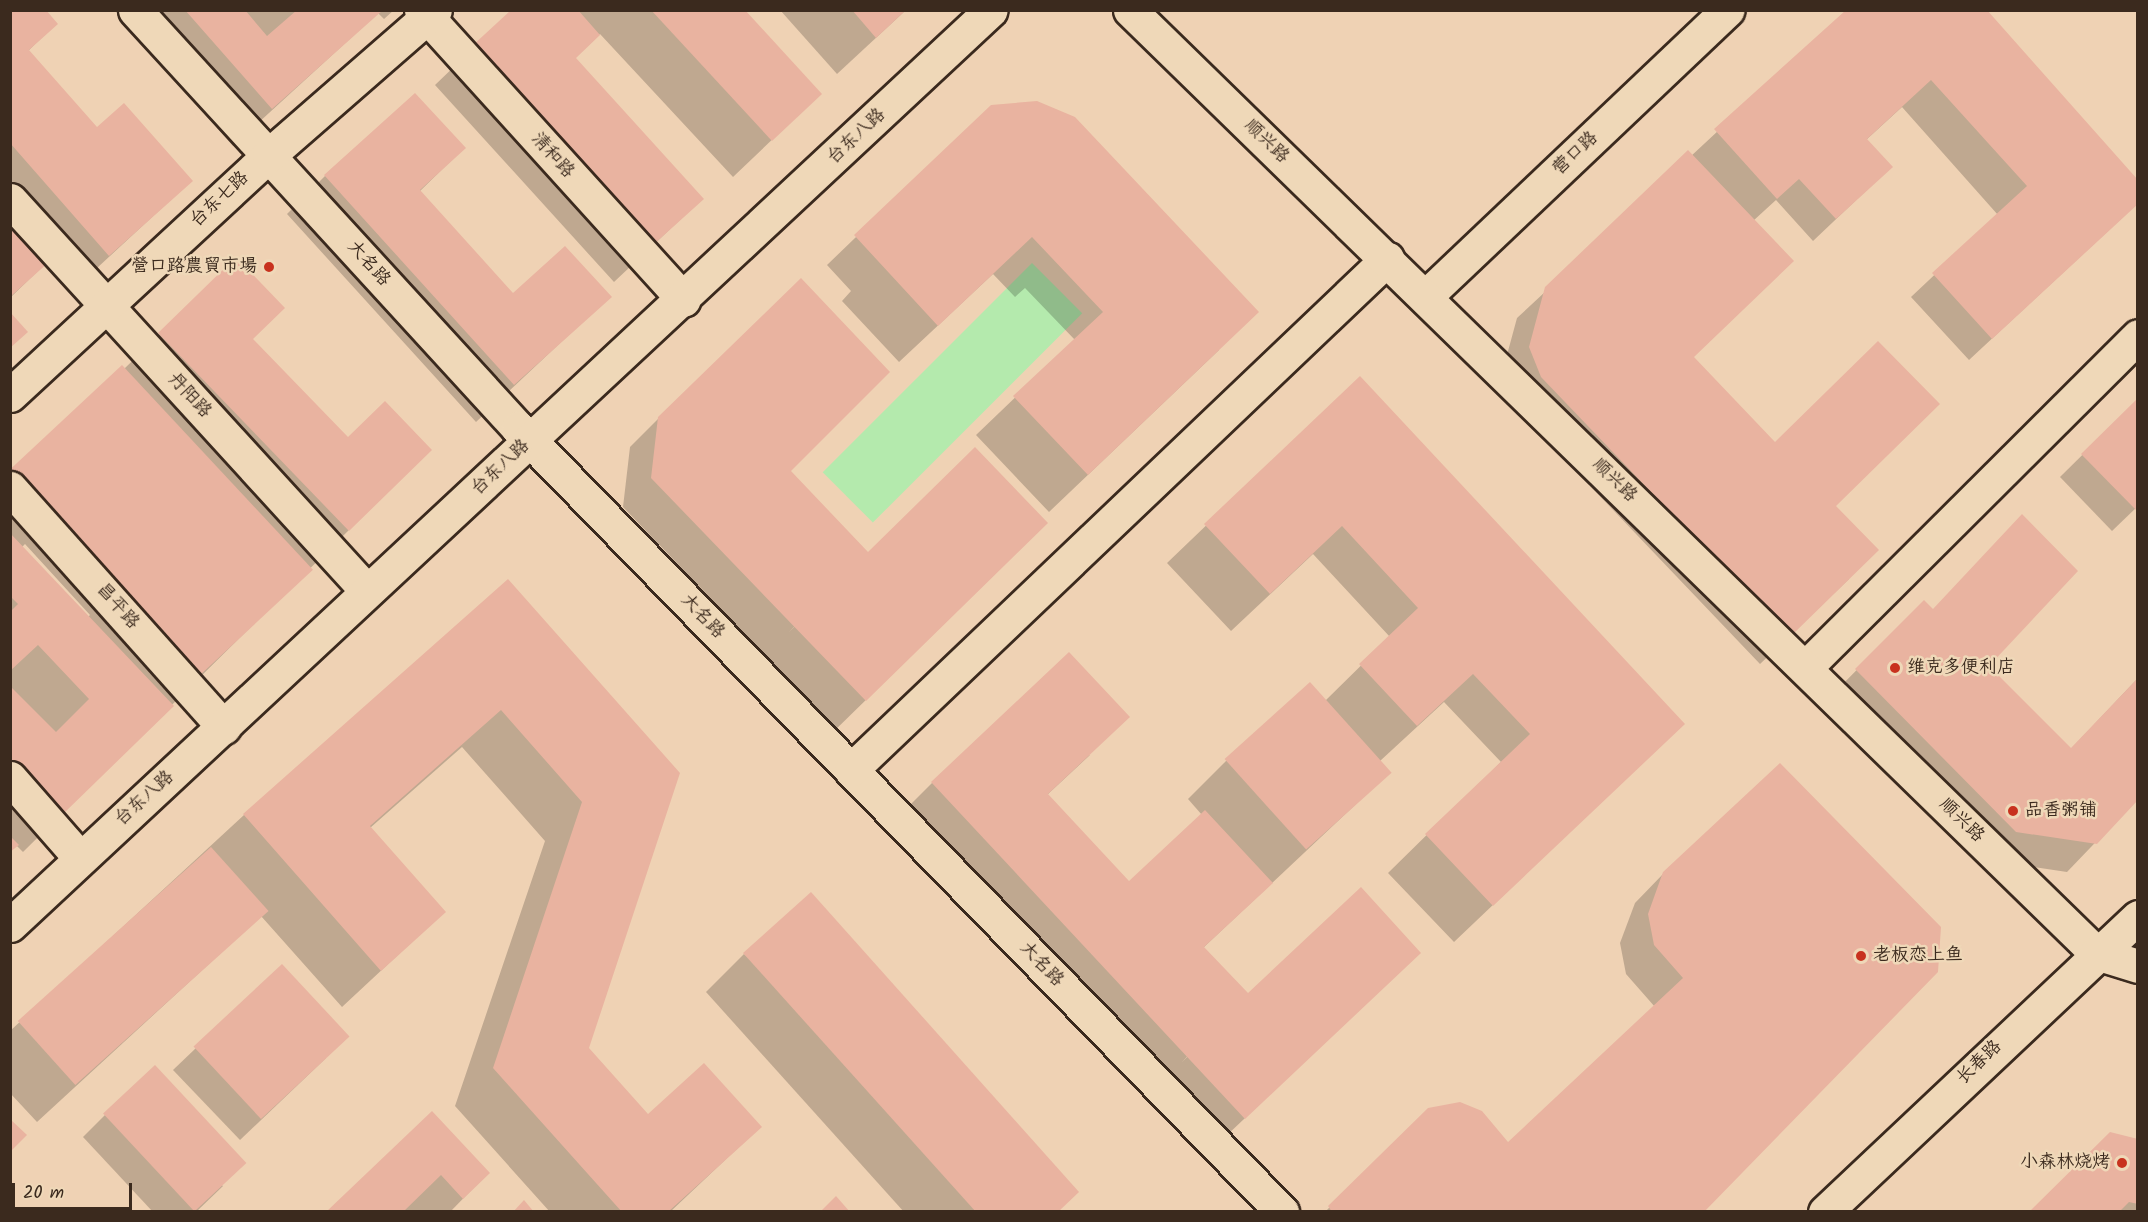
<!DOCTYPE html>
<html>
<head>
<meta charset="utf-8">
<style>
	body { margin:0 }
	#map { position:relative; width:2148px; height:1222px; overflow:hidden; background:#efd2b4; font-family:Kalam,"LXGW WenKai TC",sans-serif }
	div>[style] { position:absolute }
	.green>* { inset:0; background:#b4eaad; transform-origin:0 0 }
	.shadow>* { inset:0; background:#0003 }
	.building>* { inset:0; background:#e9b3a0; transform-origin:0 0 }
	.roads { filter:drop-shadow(2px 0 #3b2a1e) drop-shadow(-2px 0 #3b2a1e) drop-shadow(0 2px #3b2a1e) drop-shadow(0 -2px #3b2a1e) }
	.minor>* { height:33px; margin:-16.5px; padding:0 16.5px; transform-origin:16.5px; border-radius:16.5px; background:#efd8b8 }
	.tertiary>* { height:33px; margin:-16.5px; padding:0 16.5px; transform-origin:16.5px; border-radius:16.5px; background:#efd8b8 }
	.secondary>* { height:33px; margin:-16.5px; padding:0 16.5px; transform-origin:16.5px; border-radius:16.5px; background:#efd8b8 }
	.dots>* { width:16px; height:16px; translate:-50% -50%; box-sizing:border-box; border:3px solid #efd8b8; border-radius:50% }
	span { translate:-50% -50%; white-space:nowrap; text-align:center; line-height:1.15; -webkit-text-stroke:5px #efd8b8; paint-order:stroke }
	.street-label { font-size:18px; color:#3b2a1e }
	.poi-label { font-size:18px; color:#3b2a1e }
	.right { translate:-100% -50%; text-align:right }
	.left { translate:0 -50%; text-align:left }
	.frame { position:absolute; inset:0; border:12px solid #3b2a1e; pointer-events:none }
	.scale { position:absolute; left:12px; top:1183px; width:120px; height:27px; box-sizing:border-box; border:3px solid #3b2a1e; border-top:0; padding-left:8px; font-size:18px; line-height:21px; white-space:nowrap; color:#3b2a1e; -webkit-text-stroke:4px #efd8b8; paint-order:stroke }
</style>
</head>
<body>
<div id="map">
	<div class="green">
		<div style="left:1032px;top:263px;width:71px;height:296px;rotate:45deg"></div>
	</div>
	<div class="shadow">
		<div style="clip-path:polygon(10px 10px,56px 24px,28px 51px,97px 129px,191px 181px,70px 293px,45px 264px,10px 298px)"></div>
		<div style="clip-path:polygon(114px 10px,394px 10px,384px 19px,378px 13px,233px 146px)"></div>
		<div style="clip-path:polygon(513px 10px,743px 10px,820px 94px,733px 177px,600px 34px,574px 59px,702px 199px,614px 282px,435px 85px)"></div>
		<div style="clip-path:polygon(780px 10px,906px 10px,837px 74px)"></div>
		<div style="clip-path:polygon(1848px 10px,2125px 215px,1969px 360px,1911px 297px,1998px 215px,1902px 107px,1866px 140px,1891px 167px,1813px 241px,1776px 200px,1753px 221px,1692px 357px,1835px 506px,1849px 579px,1760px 664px,1513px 405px,1501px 377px,1517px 318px)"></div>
		<div style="clip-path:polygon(992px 106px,1219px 350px,1049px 512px,976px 435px,1075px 340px,1025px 288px,1015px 297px,993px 274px,899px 362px,842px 301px,851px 291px,827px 265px)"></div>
		<div style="clip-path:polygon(464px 148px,419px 192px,513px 295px,609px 297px,476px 422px,287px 214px,325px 176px)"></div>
		<div style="clip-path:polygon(evenodd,236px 260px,251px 340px,348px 439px,430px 450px,23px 852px,16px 845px,10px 851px,10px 472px,124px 369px,236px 260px,25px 544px,90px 615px,88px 617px,22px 547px,25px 544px)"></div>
		<div style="clip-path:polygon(1360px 378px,1683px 724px,1454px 942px,1388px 873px,1501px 762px,1444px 702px,1380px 761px,1390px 772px,1203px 948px,1246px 993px,1182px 1062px,1361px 889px,1419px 953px,1206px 1155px,894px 821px,932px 783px,1090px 755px,1047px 795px,1129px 883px,1202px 815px,1188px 799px,1226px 761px,1310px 685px,1325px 701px,1390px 637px,1313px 554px,1231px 631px,1167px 563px)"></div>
		<div style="clip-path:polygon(2138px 400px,2138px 506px,2112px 531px,2060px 477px)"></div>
		<div style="clip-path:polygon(659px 418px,789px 471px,866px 551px,789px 632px,975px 449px,1008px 561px,827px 738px,757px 665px,766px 656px,623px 507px,630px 447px)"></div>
		<div style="clip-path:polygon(508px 581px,678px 774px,587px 1048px,648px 1116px,760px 1127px,670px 1212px,550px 1212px,455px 1106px,545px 841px,462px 747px,370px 828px,444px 912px,342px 1007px,261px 916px,37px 1122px,10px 1093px,10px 1031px,244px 815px)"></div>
		<div style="clip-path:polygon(1924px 602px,2070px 750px,2138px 678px,2138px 798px,2067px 872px,1988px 860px,1828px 699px)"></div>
		<div style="clip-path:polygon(1664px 873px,1790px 1122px,1702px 1212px,1325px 1212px,1386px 1150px,1508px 1144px,1655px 1007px,1626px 974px,1620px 943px,1635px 903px)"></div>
		<div style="clip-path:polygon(744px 954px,1058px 1212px,904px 1212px,706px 992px)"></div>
		<div style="clip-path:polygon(196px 1048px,326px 1058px,240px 1140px,173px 1070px)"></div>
		<div style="clip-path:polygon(432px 1113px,488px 1173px,450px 1212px,328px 1212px)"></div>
		<div style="clip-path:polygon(105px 1115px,223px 1186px,196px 1212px,153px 1212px,83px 1137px)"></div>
		<div style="clip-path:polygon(2138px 1141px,2138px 1212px,2032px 1212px)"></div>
	</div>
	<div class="building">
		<div style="clip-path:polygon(10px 10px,46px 10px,58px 24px,29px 50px,97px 127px,124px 103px,193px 181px,109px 256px,10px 143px)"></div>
		<div style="clip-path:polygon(185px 10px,245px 10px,267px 36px,297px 10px,383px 10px,272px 109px)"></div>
		<div style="clip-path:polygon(511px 10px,578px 10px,600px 35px,576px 58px,704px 199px,653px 245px,472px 46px)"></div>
		<div style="clip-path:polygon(651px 10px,745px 10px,822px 94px,772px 141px)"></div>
		<div style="clip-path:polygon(852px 10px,906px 10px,876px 38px)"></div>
		<div style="clip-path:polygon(1846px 10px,1987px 10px,2138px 180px,2138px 204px,1992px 339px,1932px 273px,2027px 186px,1931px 80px,1867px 139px,1893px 167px,1836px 219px,1799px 179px,1777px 199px,1714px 129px)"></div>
		<div style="clip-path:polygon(415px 93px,466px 148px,420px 190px,513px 293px,565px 246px,612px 297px,514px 385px,324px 175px)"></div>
		<div style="clip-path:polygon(1037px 101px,1075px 117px,1259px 312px,1088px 475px,1013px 396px,1103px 312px,1032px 237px,938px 326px,854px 235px,991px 105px)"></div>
		<div style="clip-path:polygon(1688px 150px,1794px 261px,1694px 357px,1775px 442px,1878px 341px,1940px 404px,1836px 506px,1879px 550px,1790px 637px,1541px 377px,1529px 347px,1545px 287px)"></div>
		<div style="clip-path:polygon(10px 216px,50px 261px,10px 297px)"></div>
		<div style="clip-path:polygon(236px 257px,285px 308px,253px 339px,348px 437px,385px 401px,432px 450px,349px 531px,158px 333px)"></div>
		<div style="clip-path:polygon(801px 278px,890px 372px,791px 471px,868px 552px,975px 447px,1048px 523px,866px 701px,651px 478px,658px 417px)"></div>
		<div style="clip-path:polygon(10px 312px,28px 332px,10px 348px)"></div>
		<div style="left:122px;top:365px;width:280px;height:152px;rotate:47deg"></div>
		<div style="clip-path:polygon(1360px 376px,1685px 724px,1493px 906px,1425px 834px,1530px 734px,1473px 674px,1417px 726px,1359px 664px,1418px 608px,1342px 526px,1270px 594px,1204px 524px)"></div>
		<div style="clip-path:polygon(2138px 398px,2138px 508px,2136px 510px,2081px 454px)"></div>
		<div style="clip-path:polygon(2022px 514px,2078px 571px,1989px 666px,2071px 748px,2138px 678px,2138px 800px,2097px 844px,2016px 832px,1855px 669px,1924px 600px,1933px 609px)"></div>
		<div style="clip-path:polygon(10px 533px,174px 706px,62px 815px,10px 762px,10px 686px,56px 732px,89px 699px,38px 645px,10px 671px,10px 612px,18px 604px,10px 596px)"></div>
		<div style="clip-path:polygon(508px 579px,680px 773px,589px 1048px,648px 1114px,704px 1063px,762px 1127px,668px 1212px,622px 1212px,493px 1068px,582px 802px,501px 710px,370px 826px,446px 912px,381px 971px,243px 814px)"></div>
		<div style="clip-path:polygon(1069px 652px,1130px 717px,1048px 794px,1129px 881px,1205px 810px,1273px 883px,1204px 947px,1248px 993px,1361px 887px,1421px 953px,1245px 1119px,931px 782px)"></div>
		<div style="left:1310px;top:682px;width:122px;height:115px;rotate:48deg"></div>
		<div style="clip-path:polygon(1780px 763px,1941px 927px,1938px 972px,1704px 1212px,1332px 1212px,1328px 1206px,1428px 1108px,1460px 1102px,1482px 1111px,1508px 1142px,1683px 978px,1654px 945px,1648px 914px,1663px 872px)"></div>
		<div style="clip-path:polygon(10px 836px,19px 845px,10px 852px)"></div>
		<div style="left:211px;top:847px;width:86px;height:260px;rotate:48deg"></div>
		<div style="clip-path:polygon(811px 892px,1079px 1192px,1058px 1212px,976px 1212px,743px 953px)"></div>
		<div style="left:282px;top:964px;width:99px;height:121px;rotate:47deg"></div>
		<div style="left:155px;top:1065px;width:134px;height:71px;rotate:47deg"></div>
		<div style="clip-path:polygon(432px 1111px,490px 1173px,463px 1199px,441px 1175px,403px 1212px,326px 1212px)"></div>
		<div style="clip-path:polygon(10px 1119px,27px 1135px,10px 1152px)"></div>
		<div style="clip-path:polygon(2110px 1132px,2138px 1139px,2138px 1204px,2129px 1202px,2119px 1212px,2029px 1212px)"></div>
		<div style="clip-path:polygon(836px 1196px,850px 1212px,820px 1212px)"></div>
		<div style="clip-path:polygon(524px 1200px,534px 1212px,513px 1212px)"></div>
	</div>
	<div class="roads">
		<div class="minor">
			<div style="left:135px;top:10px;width:567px;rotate:47.5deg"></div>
			<div style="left:518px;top:428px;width:1095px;rotate:45.74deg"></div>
			<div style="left:421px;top:10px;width:391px;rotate:47.8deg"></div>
			<div style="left:10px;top:200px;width:529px;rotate:47.6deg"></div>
			<div style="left:1425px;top:297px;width:417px;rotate:-43.5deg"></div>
			<div style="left:10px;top:395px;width:353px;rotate:-42.8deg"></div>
			<div style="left:269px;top:155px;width:220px;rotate:-41.1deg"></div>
			<div style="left:10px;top:488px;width:321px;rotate:48.2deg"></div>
			<div style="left:1805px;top:668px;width:470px;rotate:-44.9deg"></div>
			<div style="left:851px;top:770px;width:741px;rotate:-43.63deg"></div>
			<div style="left:10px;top:778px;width:106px;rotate:48.8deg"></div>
		</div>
		<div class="tertiary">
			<div style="left:1130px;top:10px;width:1350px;rotate:44.31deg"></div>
			<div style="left:10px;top:925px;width:1341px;rotate:-43.01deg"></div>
		</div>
		<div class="secondary">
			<div style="left:2096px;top:953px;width:44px;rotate:17.2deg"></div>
			<div style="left:1825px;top:1212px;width:430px;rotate:-43.3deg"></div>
		</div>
	</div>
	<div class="dots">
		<div style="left:269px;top:267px;background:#c8321e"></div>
		<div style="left:1895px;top:668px;background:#c8321e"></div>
		<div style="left:2013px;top:811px;background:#c8321e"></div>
		<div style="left:1861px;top:956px;background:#c8321e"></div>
		<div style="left:2122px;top:1163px;background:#c8321e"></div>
	</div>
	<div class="street-label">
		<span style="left:857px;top:137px;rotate:-43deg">台东八路</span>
		<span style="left:1266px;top:142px;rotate:44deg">顺兴路</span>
		<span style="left:1576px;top:154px;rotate:-43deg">营口路</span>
		<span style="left:552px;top:156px;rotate:48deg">清和路</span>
		<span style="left:220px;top:200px;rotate:-43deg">台东七路</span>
		<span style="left:368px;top:264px;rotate:48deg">大名路</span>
		<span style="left:189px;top:396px;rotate:47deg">丹阳路</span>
		<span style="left:501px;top:468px;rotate:-43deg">台东八路</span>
		<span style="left:1614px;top:481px;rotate:44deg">顺兴路</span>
		<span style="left:117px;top:607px;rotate:48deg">昌平路</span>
		<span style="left:702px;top:617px;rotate:46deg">大名路</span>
		<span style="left:145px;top:799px;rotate:-42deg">台东八路</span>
		<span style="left:1961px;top:821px;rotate:44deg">顺兴路</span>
		<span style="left:1041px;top:965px;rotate:46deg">大名路</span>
		<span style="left:1980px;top:1063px;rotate:-44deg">长春路</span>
	</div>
	<div class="poi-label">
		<span class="right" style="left:257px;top:267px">營口路農貿市場</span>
		<span class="left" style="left:1907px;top:668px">维克多便利店</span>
		<span class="left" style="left:2025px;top:811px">品香粥铺</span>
		<span class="left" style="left:1873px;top:956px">老板恋上鱼</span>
		<span class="right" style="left:2110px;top:1163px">小森林烧烤</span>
	</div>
	<div class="frame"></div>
	<div class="scale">20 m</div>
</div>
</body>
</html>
